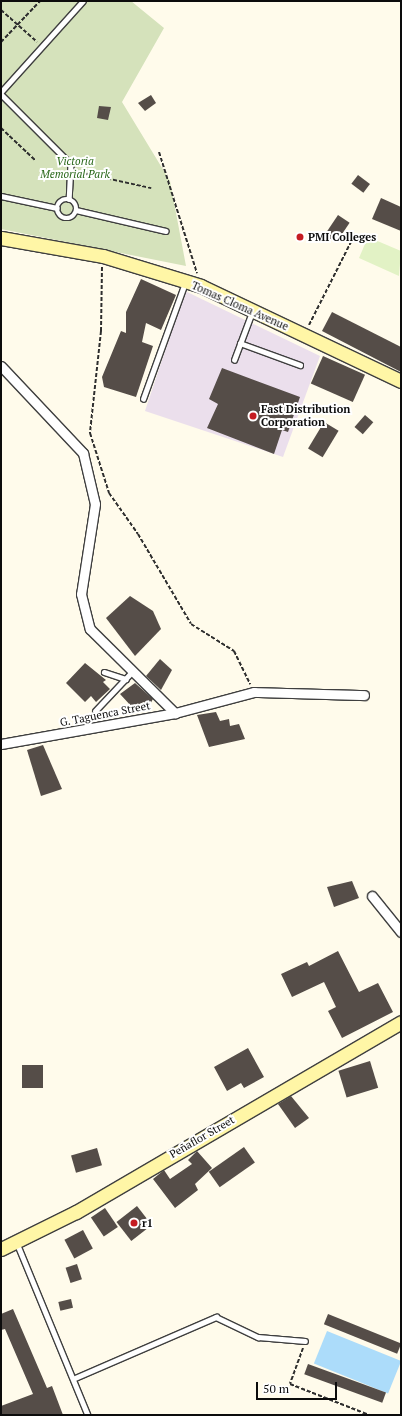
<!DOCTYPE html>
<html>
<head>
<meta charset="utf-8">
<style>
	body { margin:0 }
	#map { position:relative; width:402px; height:1416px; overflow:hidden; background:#fffbeb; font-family:"PT Serif",serif }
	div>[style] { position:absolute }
	.industrial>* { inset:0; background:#ebdfec }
	.cemetery>* { inset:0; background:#d5e2bb }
	.pitch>* { inset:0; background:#e2f2c5 }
	.water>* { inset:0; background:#acdcfa; transform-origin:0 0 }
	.building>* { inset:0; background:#554d48; transform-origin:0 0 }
	.path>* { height:2px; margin-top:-1px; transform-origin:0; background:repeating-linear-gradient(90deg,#2e2e2e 0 4px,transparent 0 6px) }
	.roads { filter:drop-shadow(1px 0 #3f3f3f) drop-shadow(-1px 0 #3f3f3f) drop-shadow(0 1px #3f3f3f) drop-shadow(0 -1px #3f3f3f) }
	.service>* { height:4.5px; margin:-2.25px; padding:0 2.25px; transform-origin:2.25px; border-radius:2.25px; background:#fff }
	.service>.ring { margin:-2.25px; padding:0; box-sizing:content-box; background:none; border:4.5px solid #fff; border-radius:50% }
	.minor>* { height:9px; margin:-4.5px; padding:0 4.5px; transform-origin:4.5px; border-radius:4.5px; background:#fff }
	.secondary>* { height:13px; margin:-6.5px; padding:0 6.5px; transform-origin:6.5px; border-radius:6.5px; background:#fff6a6 }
	.dots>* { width:11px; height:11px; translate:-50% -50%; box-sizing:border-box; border:2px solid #fff; border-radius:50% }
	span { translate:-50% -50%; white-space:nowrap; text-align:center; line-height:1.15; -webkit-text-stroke:4px #fff; paint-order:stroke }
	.park-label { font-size:11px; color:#286719; font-style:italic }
	.poi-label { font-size:11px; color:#0c0c0c; font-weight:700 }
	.left { translate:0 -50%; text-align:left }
	.street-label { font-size:11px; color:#0c0c0c }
	.frame { position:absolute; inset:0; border:2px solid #0c0c0c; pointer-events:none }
	.scale { position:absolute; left:256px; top:1382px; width:81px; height:18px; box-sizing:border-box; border:2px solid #0c0c0c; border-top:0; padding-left:5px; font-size:12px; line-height:14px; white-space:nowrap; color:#0c0c0c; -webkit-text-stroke:3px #fff; paint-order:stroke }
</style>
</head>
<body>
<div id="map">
	<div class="industrial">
		<div style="clip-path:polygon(185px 291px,320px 356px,283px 457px,145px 411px)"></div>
	</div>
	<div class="cemetery">
		<div style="clip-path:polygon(1px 1px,131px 1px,164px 28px,122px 102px,170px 181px,186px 266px,1px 229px)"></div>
	</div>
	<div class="pitch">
		<div style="clip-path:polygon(368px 237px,401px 251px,399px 276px,359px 258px)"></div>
	</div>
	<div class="water">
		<div style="left:327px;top:1331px;width:80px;height:35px;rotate:22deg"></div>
	</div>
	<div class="building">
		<div style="clip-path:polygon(151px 95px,156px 103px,145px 111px,138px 103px)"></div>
		<div style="clip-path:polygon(99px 106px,111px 107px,108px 120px,97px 118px)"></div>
		<div style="left:358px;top:175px;width:15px;height:11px;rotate:37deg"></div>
		<div style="clip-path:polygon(381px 198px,401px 207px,401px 231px,372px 219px)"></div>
		<div style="left:338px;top:215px;width:14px;height:24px;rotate:34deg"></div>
		<div style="clip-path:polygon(141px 279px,176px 295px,161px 330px,146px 323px,142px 342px,153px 346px,136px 397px,104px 387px,102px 377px,121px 331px,126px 333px,126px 312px)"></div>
		<div style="clip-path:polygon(332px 312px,401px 347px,401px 372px,322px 331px)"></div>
		<div style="left:323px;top:356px;width:46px;height:30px;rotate:24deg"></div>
		<div style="clip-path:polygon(222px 368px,300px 397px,288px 432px,282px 430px,274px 454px,207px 428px,218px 404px,209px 399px)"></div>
		<div style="left:365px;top:415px;width:11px;height:16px;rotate:41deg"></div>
		<div style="left:324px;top:422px;width:17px;height:31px;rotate:31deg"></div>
		<div style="clip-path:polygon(130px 596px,153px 611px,161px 629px,135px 656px,106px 618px)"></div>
		<div style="clip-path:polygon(160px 659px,172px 670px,161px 690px,146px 676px)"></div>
		<div style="clip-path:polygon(85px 663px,106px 680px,103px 682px,110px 689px,96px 702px,91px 696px,85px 702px,66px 683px)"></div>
		<div style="clip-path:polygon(135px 683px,153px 699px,149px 706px,144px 702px,132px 707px,120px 694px)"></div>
		<div style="clip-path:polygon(216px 712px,220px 721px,229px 719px,230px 726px,239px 724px,245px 739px,209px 747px,197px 715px)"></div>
		<div style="clip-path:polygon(43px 745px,62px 789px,41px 796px,27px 750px)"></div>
		<div style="clip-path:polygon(352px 881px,359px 898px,334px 907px,327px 887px)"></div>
		<div style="clip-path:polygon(338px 951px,359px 992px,378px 983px,393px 1012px,342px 1038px,328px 1011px,336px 1007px,324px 982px,292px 997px,281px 974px,307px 962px,309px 966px)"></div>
		<div style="clip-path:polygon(248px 1048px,264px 1077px,244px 1088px,241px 1083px,227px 1091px,214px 1067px)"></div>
		<div style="left:370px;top:1061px;width:28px;height:33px;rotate:73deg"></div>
		<div style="left:43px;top:1065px;width:23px;height:21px;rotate:90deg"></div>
		<div style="clip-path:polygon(291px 1096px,309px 1118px,295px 1128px,278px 1104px)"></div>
		<div style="left:244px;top:1147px;width:19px;height:43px;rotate:55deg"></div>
		<div style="left:97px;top:1148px;width:18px;height:27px;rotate:74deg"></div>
		<div style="clip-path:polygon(197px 1151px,212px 1168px,195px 1184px,198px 1190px,175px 1208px,153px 1179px,164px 1170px,170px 1179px,192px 1164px,188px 1160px)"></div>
		<div style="left:137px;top:1206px;width:24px;height:26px;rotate:52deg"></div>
		<div style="left:105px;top:1208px;width:23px;height:17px;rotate:56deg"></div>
		<div style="left:83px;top:1230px;width:21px;height:21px;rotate:62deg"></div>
		<div style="left:77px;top:1264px;width:16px;height:12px;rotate:72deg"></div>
		<div style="left:71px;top:1299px;width:9px;height:13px;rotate:77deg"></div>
		<div style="clip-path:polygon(13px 1309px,47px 1388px,52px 1386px,63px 1415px,1px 1415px,1px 1406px,33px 1394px,5px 1329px,1px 1330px,1px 1314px)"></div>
		<div style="left:328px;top:1314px;width:79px;height:11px;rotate:22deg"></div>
		<div style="left:308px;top:1364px;width:83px;height:11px;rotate:20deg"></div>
	</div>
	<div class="path">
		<div style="left:1px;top:10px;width:48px;rotate:41.6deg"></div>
		<div style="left:1px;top:42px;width:57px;rotate:-46.4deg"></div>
		<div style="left:1px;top:128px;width:47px;rotate:43.3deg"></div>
		<div style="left:159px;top:152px;width:127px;rotate:72.6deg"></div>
		<div style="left:78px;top:172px;width:75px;rotate:12.4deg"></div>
		<div style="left:102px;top:267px;width:64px;rotate:90.9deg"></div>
		<div style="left:101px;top:331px;width:103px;rotate:96.2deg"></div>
		<div style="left:90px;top:433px;width:63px;rotate:72.4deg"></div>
		<div style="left:109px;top:493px;width:50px;rotate:54.7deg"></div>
		<div style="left:138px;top:534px;width:104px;rotate:59.5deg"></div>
		<div style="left:191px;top:624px;width:51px;rotate:32.1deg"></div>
		<div style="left:234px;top:651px;width:37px;rotate:64deg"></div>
		<div style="left:309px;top:325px;width:102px;rotate:-63.2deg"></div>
		<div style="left:303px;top:1348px;width:38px;rotate:110deg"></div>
		<div style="left:290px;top:1384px;width:85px;rotate:21.4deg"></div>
	</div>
	<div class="roads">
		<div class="service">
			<div style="left:1px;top:92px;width:122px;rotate:-48deg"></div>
			<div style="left:1px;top:94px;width:99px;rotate:45deg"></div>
			<div style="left:71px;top:164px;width:35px;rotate:93deg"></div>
			<div style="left:1px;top:196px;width:57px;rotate:12.1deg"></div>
			<div class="ring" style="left:57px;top:199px;width:15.5px;height:15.5px"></div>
			<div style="left:76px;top:210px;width:92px;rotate:13.1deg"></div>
			<div style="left:240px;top:343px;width:64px;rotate:20.1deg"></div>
			<div style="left:234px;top:360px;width:51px;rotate:-69.4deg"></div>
			<div style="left:143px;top:399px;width:123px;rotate:-70.1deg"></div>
			<div style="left:104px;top:672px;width:23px;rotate:18deg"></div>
			<div style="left:95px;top:711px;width:52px;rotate:-46.5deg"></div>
			<div style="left:17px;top:1243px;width:186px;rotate:67.6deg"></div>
			<div style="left:75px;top:1378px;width:154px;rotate:-23.4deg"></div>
			<div style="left:216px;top:1317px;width:47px;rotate:25.5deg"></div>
			<div style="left:258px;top:1337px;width:47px;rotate:4.9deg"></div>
		</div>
		<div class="minor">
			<div style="left:1px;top:366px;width:120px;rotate:46.7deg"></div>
			<div style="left:83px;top:453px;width:52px;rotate:76.8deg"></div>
			<div style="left:95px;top:504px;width:91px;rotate:98.8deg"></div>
			<div style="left:81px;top:594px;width:36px;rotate:76deg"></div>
			<div style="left:90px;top:629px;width:120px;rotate:44.7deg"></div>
			<div style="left:1px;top:744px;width:177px;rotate:-10.1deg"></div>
			<div style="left:175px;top:713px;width:82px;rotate:-14.9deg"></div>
			<div style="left:254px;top:692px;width:110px;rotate:1.6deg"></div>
			<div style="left:372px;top:896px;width:46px;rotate:51.1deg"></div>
		</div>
		<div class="secondary">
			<div style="left:1px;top:238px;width:104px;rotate:10deg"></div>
			<div style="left:103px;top:256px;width:102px;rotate:17deg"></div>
			<div style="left:201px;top:286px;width:221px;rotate:25.4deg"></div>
			<div style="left:1px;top:1249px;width:84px;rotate:-26.3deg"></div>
			<div style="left:76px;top:1212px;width:376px;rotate:-30.3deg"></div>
		</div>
	</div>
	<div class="dots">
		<div style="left:300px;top:237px;background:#c51c22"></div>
		<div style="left:253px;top:416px;background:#c51c22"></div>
		<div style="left:134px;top:1223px;background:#c51c22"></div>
	</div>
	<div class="park-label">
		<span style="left:75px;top:168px">Victoria<br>Memorial Park</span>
	</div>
	<div class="poi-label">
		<span class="left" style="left:308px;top:237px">PMI Colleges</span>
		<span class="left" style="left:261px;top:416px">Fast Distribution<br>Corporation</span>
		<span class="left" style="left:142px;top:1223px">r1</span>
	</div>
	<div class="street-label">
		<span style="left:240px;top:306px;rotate:24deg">Tomas Cloma Avenue</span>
		<span style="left:105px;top:714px;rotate:-11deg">G. Taguenca Street</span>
		<span style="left:202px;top:1137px;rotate:-30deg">Peñaflor Street</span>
	</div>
	<div class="frame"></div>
	<div class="scale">50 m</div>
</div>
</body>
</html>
